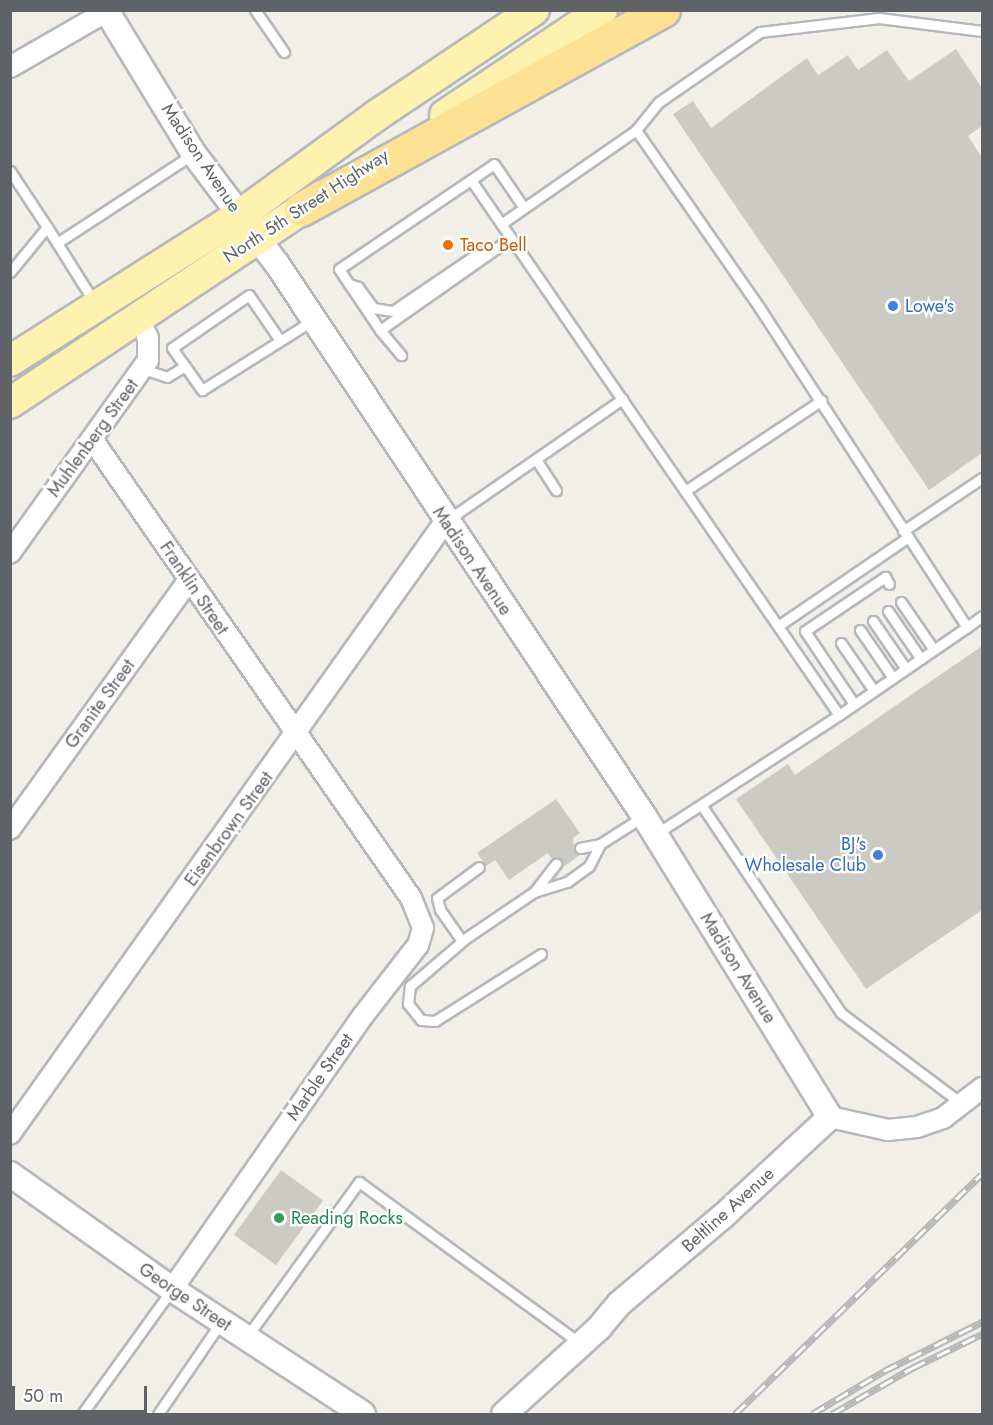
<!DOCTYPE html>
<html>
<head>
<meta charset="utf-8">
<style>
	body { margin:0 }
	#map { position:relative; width:993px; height:1425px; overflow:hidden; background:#f1efe8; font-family:Jost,sans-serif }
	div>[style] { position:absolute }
	.building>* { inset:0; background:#cccac5; transform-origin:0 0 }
	.roads { filter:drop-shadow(2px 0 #b5b8bc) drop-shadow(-2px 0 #b5b8bc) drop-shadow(0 2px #b5b8bc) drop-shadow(0 -2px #b5b8bc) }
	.service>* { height:9px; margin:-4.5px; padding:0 4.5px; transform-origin:4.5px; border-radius:4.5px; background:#fff }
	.minor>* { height:20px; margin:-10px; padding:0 10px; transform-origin:10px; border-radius:10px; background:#fff }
	.tertiary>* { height:24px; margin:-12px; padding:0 12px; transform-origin:12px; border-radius:12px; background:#fff }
	.primary>* { height:30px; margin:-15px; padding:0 15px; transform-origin:15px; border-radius:15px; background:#fff2af }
	.motorway>* { height:33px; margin:-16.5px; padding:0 16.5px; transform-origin:16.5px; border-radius:16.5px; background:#fde293 }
	.rail>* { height:7px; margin-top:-3.5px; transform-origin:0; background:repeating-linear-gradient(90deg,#fff 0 14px,#b6b7b8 0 28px); box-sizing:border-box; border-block:2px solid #b6b7b8 }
	.dots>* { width:16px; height:16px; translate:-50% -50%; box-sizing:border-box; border:3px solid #fff; border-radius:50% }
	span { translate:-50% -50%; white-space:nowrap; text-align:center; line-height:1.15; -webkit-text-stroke:4.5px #fff; paint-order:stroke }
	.street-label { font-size:18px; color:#5f6368 }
	.food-label { font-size:18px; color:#c56008 }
	.left { translate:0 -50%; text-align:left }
	.shop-label { font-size:18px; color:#366cbe }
	.right { translate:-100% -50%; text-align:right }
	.leisure-label { font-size:18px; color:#27864d }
	.frame { position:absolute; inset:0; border:12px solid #5f6368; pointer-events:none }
	.scale { position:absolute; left:12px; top:1386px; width:135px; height:27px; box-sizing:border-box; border:3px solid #5f6368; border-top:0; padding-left:8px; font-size:18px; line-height:21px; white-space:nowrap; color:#5f6368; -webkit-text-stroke:4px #fff; paint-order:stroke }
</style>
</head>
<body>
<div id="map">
	<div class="building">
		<div style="clip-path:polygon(956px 49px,982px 88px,982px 126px,968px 136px,982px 158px,982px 453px,929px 490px,673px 114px,693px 101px,711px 128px,807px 58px,818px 75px,848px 55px,858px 70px,887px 50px,909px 81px)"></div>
		<div style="clip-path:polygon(982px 646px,982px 910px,866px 989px,736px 799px,788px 764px,795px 775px)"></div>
		<div style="clip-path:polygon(556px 799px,580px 833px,573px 838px,574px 850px,580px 855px,562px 868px,561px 859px,552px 859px,548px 853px,509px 880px,495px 860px,486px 866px,477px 853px)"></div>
		<div style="left:281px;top:1170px;width:52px;height:80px;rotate:36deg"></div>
	</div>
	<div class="roads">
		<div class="service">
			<div style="left:255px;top:10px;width:51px;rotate:55.4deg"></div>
			<div style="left:636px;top:130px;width:36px;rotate:-51deg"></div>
			<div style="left:659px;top:102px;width:123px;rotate:-34.7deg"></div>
			<div style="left:760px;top:32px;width:120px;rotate:-6.7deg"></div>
			<div style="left:879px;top:18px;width:104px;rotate:7.2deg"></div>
			<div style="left:10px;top:171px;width:67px;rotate:56.5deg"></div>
			<div style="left:47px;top:227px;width:58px;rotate:129.4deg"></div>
			<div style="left:471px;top:180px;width:649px;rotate:55.48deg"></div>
			<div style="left:839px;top:715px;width:218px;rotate:147deg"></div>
			<div style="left:501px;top:224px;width:165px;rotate:-34.8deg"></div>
			<div style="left:636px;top:130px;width:216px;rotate:55.2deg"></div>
			<div style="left:759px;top:307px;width:382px;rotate:57deg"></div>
			<div style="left:967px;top:627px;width:155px;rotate:145.5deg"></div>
			<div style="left:47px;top:227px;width:89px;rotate:57.9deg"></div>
			<div style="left:511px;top:238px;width:160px;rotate:144.9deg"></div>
			<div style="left:380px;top:330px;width:73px;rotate:-123.9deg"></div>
			<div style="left:339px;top:269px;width:187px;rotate:-34.1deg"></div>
			<div style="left:494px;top:164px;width:53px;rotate:55.7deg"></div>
			<div style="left:57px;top:243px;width:163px;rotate:-33.2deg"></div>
			<div style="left:349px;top:284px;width:9px;rotate:18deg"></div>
			<div style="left:358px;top:287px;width:26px;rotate:54deg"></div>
			<div style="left:373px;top:308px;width:20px;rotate:9deg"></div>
			<div style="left:393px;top:311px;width:102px;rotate:-34.2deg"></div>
			<div style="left:477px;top:254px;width:16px;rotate:-22deg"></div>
			<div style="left:380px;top:330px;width:33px;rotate:50deg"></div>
			<div style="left:279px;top:339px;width:53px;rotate:-124.3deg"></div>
			<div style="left:249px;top:295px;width:93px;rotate:145.5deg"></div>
			<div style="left:172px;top:348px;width:52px;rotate:54.5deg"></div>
			<div style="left:202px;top:390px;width:131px;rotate:-32.2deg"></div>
			<div style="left:143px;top:369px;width:25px;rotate:18deg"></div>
			<div style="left:167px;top:377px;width:21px;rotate:-31deg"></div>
			<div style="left:537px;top:461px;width:35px;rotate:57deg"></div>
			<div style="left:685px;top:491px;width:164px;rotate:-33.6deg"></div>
			<div style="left:449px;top:519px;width:211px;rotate:-34.7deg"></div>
			<div style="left:903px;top:531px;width:95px;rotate:-33.9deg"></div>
			<div style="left:901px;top:602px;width:58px;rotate:55.5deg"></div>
			<div style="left:888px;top:611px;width:58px;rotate:55.5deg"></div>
			<div style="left:873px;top:621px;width:58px;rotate:55.5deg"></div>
			<div style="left:778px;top:626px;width:156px;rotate:-34.3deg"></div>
			<div style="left:967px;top:627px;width:19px;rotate:-36deg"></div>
			<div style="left:860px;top:630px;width:58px;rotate:55.5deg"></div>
			<div style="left:841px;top:643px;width:58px;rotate:55.5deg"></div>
			<div style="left:854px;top:704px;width:88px;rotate:-123.9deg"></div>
			<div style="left:805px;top:631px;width:97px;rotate:-34deg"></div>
			<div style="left:885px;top:577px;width:8px;rotate:60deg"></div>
			<div style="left:702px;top:806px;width:249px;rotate:56.1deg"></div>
			<div style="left:841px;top:1013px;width:151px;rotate:36.9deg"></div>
			<div style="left:580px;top:848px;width:20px;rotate:-11deg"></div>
			<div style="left:600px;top:844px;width:52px;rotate:-32.5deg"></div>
			<div style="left:534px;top:892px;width:36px;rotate:-52deg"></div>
			<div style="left:462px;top:941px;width:39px;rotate:-125deg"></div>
			<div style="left:440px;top:909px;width:11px;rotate:-105deg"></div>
			<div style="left:437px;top:898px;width:52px;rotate:-36.4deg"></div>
			<div style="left:541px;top:954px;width:125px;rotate:147.7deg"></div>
			<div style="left:435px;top:1021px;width:14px;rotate:-176deg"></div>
			<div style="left:421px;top:1020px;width:21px;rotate:-129deg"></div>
			<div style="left:408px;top:1004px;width:18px;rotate:-84deg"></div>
			<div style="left:410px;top:986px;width:74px;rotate:-40.6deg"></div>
			<div style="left:466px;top:938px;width:82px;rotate:-34.1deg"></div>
			<div style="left:534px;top:892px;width:34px;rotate:-17deg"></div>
			<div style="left:567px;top:882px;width:27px;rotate:-36deg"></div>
			<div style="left:589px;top:866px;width:25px;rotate:-63deg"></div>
			<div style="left:246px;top:1338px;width:193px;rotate:-54.1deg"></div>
			<div style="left:359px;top:1182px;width:273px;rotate:36.1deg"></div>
			<div style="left:82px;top:1414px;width:154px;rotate:-54.2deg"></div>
			<div style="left:158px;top:1414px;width:112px;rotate:-55.6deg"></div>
		</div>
		<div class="minor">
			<div style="left:10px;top:67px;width:114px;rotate:-29.9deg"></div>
			<div style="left:92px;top:439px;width:559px;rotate:55.2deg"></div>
			<div style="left:411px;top:898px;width:32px;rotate:68deg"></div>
			<div style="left:423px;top:928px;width:18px;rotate:106deg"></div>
			<div style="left:418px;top:945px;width:91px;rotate:127.9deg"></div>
			<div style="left:362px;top:1017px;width:332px;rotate:124.9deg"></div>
			<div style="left:10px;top:553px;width:237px;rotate:-54.4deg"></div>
			<div style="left:148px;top:360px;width:22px;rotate:-90deg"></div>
			<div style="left:148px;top:338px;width:23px;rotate:-115deg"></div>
			<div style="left:10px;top:829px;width:307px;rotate:-54.3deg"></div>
			<div style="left:830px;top:1117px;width:59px;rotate:12.6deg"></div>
			<div style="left:888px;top:1130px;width:29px;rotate:-6deg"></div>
			<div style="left:917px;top:1127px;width:28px;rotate:-19deg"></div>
			<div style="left:943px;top:1118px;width:49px;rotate:-37.6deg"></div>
			<div style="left:10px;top:1134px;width:751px;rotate:-54.6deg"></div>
		</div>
		<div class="tertiary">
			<div style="left:106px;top:10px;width:169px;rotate:58.6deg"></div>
			<div style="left:194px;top:154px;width:138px;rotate:53deg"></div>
			<div style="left:277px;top:264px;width:663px;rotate:56.38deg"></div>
			<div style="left:644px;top:816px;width:354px;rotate:58.3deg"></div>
			<div style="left:830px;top:1117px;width:146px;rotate:137.2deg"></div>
			<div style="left:723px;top:1216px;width:136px;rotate:139.8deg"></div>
			<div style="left:619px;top:1304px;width:31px;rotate:130deg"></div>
			<div style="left:599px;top:1328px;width:128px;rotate:137.8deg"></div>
			<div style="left:10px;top:1174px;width:199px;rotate:35.4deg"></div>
			<div style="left:172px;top:1289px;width:228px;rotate:33.2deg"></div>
		</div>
		<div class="primary">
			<div style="left:445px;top:115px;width:189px;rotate:-33.8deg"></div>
			<div style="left:10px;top:361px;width:272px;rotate:-32.4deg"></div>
			<div style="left:240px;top:215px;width:170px;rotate:-36.1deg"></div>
			<div style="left:377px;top:115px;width:189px;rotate:-33.8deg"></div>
			<div style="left:10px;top:403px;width:374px;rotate:-33.6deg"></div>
		</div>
		<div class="motorway">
			<div style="left:301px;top:209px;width:413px;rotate:-28.8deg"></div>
		</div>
	</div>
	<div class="rail">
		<div style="left:735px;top:1414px;width:344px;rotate:-44.2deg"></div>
		<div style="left:812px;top:1414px;width:84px;rotate:-30.8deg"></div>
		<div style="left:884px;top:1371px;width:110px;rotate:-26.6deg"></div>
		<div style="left:832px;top:1414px;width:92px;rotate:-29.9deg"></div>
		<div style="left:912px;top:1368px;width:78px;rotate:-25.9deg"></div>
	</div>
	<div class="dots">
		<div style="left:448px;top:245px;background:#e8710a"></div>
		<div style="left:893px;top:306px;background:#3f7fe0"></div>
		<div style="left:878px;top:855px;background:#3f7fe0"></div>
		<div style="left:279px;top:1218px;background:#2e9e5b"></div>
	</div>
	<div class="street-label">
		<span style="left:201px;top:158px;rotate:56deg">Madison Avenue</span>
		<span style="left:306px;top:206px;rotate:-33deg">North 5th Street Highway</span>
		<span style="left:93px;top:438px;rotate:-54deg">Muhlenberg Street</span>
		<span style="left:472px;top:561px;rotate:56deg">Madison Avenue</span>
		<span style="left:194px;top:588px;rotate:56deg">Franklin Street</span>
		<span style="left:100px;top:704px;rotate:-54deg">Granite Street</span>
		<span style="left:229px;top:829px;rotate:-54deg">Eisenbrown Street</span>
		<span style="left:738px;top:968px;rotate:58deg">Madison Avenue</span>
		<span style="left:320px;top:1077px;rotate:-55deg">Marble Street</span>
		<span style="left:728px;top:1210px;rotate:-42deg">Beltline Avenue</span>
		<span style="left:185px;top:1297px;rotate:34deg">George Street</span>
	</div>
	<div class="food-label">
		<span class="left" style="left:460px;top:245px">Taco Bell</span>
	</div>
	<div class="shop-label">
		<span class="left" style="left:905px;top:306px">Lowe's</span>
		<span class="right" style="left:866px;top:855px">BJ's<br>Wholesale Club</span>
	</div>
	<div class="leisure-label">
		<span class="left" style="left:291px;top:1218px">Reading Rocks</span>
	</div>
	<div class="frame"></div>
	<div class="scale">50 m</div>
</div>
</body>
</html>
